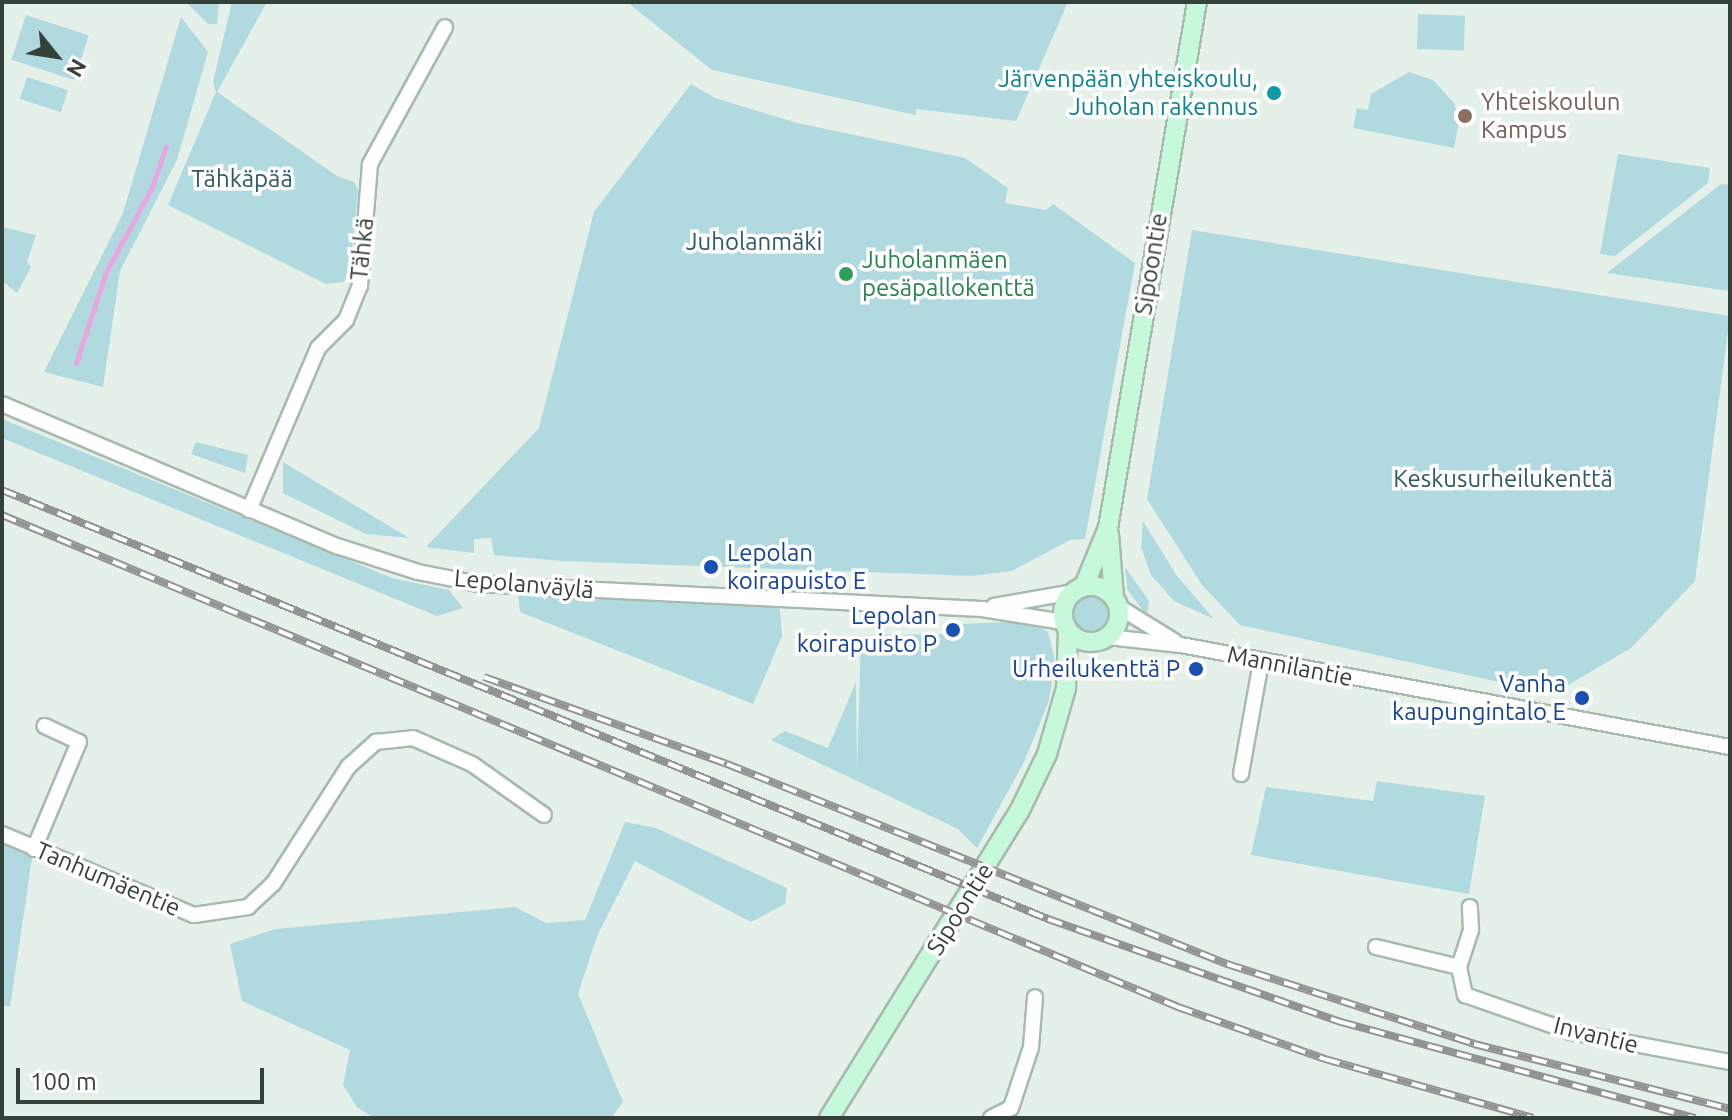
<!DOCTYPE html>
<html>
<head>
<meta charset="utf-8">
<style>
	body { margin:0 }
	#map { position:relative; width:1732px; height:1120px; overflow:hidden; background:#e4f0e8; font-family:Ubuntu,sans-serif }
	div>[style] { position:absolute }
	.green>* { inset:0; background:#b0d9e0; transform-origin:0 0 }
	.round { border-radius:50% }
	.stream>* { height:5px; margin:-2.5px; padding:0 2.5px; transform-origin:2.5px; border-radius:2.5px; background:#e7a6e0 }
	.roads { filter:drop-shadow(2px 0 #a8baae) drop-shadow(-2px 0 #a8baae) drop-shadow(0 2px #a8baae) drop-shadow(0 -2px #a8baae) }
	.street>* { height:14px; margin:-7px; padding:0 7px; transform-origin:7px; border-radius:7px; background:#fff }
	.secondary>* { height:18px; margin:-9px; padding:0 9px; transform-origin:9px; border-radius:9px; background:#c6f8dc }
	.secondary>.ring { margin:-9px; padding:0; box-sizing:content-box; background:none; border:18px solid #c6f8dc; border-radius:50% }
	.rail>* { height:8px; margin-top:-4px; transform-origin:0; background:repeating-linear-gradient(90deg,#fff 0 15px,#939393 0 30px); box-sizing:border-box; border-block:2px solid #939393 }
	.dots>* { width:22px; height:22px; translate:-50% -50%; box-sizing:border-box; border:4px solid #fff; border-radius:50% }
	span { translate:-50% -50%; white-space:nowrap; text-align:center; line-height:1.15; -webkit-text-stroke:7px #fff; paint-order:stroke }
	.culture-label { font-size:24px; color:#0d838f }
	.right { translate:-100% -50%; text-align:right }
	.education-label { font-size:24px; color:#785e54 }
	.left { translate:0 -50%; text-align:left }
	.park-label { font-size:24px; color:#2f586b }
	.street-label { font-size:24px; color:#344138 }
	.leisure-label { font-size:24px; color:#27864d }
	.transit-label { font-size:24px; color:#164399 }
	.frame { position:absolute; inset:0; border:4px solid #344138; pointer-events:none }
	.north { position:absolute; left:16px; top:16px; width:80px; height:80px; -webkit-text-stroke:6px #fff; paint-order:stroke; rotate:120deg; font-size:22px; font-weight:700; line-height:32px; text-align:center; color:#344138 }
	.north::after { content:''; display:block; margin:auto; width:28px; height:36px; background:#344138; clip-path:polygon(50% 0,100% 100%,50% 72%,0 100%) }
	.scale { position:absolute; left:16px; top:1068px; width:248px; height:36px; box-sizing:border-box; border:4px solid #344138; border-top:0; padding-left:10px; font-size:24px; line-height:28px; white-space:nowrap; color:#344138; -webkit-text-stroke:6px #fff; paint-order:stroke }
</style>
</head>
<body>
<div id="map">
	<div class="green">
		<div style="clip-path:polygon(186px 2px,219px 2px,217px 24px,208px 24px)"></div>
		<div style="clip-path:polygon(232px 2px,267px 2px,217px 92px,337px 176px,354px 182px,358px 190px,351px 261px,344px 282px,326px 284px,168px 205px,216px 92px,213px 82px)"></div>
		<div style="clip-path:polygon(627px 2px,1068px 2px,1016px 121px,916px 109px,916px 115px,712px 70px)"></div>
		<div style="left:1418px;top:14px;width:47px;height:35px;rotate:2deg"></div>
		<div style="left:26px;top:15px;width:66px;height:47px;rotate:18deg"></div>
		<div style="clip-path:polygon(181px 17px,208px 52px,177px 160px,120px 271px,103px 387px,44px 372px,123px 213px)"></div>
		<div style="clip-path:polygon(1409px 72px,1433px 80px,1454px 103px,1459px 122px,1454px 148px,1353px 128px,1357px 108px,1368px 110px,1371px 94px)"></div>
		<div style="left:27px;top:77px;width:43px;height:23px;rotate:18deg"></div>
		<div style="clip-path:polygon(691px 84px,715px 98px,797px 123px,965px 158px,1008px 188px,1005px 203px,1046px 210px,1053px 204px,1135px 263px,1085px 539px,1070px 540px,1012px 571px,972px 576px,562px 561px,494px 555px,491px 538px,474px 539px,474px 553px,426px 547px,539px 428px,594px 212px)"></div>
		<div style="clip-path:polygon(1618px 154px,1710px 168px,1708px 183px,1615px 256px,1600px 254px)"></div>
		<div style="clip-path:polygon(1721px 184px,1730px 185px,1729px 291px,1607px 273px)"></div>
		<div style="clip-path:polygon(2px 227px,36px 235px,27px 262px,31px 267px,17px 293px,2px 281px)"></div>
		<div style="clip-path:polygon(1192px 230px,1730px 316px,1695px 581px,1631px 648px,1553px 694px,1240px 625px,1202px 585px,1147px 499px)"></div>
		<div style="clip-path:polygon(2px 419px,392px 578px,449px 590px,463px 608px,437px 616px,2px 438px)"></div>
		<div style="clip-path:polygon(196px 442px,248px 455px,245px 473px,191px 454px)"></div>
		<div style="clip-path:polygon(283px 462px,409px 538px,366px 534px,283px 493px)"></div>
		<div style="clip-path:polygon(1143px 521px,1177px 576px,1214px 619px,1174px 601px,1151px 575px,1141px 547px)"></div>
		<div style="clip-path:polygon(1125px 567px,1149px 601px,1147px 616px,1127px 589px)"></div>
		<div style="clip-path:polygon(518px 595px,780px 608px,782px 636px,753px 704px,520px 612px)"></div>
		<div class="round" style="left:1073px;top:596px;width:36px;height:36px"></div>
		<div style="clip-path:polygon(1028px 621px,1048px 632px,1055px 661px,1049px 701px,1024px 762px,977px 848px,958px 829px,771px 740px,785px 731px,828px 748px,856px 682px,857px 773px,861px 635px,963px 634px,963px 624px)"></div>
		<div style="clip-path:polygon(1377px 781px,1485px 796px,1469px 894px,1251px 855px,1266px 787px,1373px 801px)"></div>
		<div style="clip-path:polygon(625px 822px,656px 828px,787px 888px,785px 904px,751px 922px,635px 861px,597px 936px,578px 994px,623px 1102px,611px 1118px,374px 1118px,357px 1107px,343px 1085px,350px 1050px,242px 1001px,230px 944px,275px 929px,515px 907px,546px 923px,585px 920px)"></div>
		<div style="clip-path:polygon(2px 843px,32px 858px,10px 1007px,2px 1005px)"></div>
	</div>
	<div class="stream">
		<div style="left:76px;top:363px;width:96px;rotate:-71.8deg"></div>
		<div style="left:106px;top:272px;width:97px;rotate:-61.6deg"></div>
		<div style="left:152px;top:187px;width:43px;rotate:-71.1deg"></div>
	</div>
	<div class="roads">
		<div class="street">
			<div style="left:2px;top:404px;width:364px;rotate:23deg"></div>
			<div style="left:337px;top:546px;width:85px;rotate:17.8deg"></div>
			<div style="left:418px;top:572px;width:61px;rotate:11.3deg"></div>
			<div style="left:478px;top:584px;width:505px;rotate:2.84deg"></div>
			<div style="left:982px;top:609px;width:82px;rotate:9.1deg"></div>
			<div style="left:249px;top:510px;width:176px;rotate:-66.9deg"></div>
			<div style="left:318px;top:348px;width:40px;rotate:-45deg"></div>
			<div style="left:346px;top:320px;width:37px;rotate:-68deg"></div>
			<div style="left:360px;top:286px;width:122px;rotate:-85.3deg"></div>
			<div style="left:370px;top:164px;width:156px;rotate:-61.3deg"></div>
			<div style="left:994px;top:606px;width:80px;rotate:-10deg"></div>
			<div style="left:1119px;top:607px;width:65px;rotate:31.7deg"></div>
			<div style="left:1108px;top:637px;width:73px;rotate:6.3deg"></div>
			<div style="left:1181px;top:645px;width:558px;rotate:10.53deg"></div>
			<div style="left:1241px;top:774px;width:114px;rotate:-79.9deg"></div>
			<div style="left:2px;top:834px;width:208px;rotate:22.9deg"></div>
			<div style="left:194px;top:915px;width:55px;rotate:-8.4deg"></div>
			<div style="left:248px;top:907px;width:34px;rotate:-43deg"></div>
			<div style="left:273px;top:884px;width:139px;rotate:-57.3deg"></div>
			<div style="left:348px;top:767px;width:38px;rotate:-42deg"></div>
			<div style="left:376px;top:742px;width:37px;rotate:-6deg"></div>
			<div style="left:413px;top:738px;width:64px;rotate:23.8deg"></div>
			<div style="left:472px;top:764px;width:88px;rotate:35.3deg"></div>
			<div style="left:34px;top:849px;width:116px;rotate:-67.2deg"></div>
			<div style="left:79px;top:742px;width:38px;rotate:-155deg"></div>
			<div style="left:1376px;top:947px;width:85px;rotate:13.5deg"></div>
			<div style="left:1459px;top:967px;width:29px;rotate:78deg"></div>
			<div style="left:1465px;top:995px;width:112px;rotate:19.2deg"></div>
			<div style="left:1571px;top:1032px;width:162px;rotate:10.7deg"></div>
			<div style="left:1459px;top:967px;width:40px;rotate:-72deg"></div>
			<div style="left:1471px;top:929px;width:22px;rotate:-93deg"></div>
			<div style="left:991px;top:1118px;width:22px;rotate:-27deg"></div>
			<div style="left:1011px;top:1108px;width:64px;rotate:-71.8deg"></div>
			<div style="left:1031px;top:1047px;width:50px;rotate:-85.4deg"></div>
		</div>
		<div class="secondary">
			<div style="left:1109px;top:534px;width:63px;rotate:85.5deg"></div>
			<div class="ring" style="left:1063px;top:586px;width:38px;height:38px"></div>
			<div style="left:1084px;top:586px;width:63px;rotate:-67.5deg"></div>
			<div style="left:1108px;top:528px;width:533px;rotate:-80.4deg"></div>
			<div style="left:829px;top:1118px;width:360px;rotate:-58.2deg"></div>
			<div style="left:1019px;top:812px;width:64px;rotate:-64.2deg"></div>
			<div style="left:1047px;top:754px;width:69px;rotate:-73.9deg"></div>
			<div style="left:1066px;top:688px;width:56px;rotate:-88deg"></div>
		</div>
	</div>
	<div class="rail">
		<div style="left:2px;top:490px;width:1131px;rotate:22.3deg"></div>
		<div style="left:1048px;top:919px;width:311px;rotate:19.4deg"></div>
		<div style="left:1341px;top:1022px;width:367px;rotate:15.2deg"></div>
		<div style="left:2px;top:515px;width:1275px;rotate:22.7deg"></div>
		<div style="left:1178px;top:1007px;width:156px;rotate:19.5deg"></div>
		<div style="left:1325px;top:1059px;width:216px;rotate:15.8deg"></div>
		<div style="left:484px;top:677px;width:258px;rotate:19.7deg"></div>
		<div style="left:727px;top:764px;width:539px;rotate:21.8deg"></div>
		<div style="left:1227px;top:964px;width:260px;rotate:17.9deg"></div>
		<div style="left:1474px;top:1044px;width:264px;rotate:14.2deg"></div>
	</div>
	<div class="dots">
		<div style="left:1274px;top:93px;background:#0f9aa8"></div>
		<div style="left:1465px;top:116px;background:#8d6e63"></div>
		<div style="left:846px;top:274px;background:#2e9e5b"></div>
		<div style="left:711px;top:567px;background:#1a4fb4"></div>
		<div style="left:953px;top:630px;background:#1a4fb4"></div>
		<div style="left:1196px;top:669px;background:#1a4fb4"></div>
		<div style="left:1582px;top:698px;background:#1a4fb4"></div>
	</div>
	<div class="culture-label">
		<span class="right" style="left:1258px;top:93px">Järvenpään yhteiskoulu,<br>Juholan rakennus</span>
	</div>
	<div class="education-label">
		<span class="left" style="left:1481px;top:116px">Yhteiskoulun<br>Kampus</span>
	</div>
	<div class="park-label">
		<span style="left:242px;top:179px">Tähkäpää</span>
		<span style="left:754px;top:242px">Juholanmäki</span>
		<span style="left:1503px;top:479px">Keskusurheilukenttä</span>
	</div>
	<div class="street-label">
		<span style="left:362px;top:249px;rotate:-84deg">Tähkä</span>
		<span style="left:1151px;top:264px;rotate:-81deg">Sipoontie</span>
		<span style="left:524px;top:584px;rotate:5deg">Lepolanväylä</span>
		<span style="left:1290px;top:666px;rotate:11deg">Mannilantie</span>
		<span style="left:108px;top:879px;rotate:23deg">Tanhumäentie</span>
		<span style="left:960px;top:909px;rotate:-58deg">Sipoontie</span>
		<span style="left:1596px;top:1035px;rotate:14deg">Invantie</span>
	</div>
	<div class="leisure-label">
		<span class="left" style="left:862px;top:274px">Juholanmäen<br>pesäpallokenttä</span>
	</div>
	<div class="transit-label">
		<span class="left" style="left:727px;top:567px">Lepolan<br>koirapuisto E</span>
		<span class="right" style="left:937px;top:630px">Lepolan<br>koirapuisto P</span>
		<span class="right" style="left:1180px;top:669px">Urheilukenttä P</span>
		<span class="right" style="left:1566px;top:698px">Vanha<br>kaupungintalo E</span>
	</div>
	<div class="frame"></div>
	<div class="north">N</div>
	<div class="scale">100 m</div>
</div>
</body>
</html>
